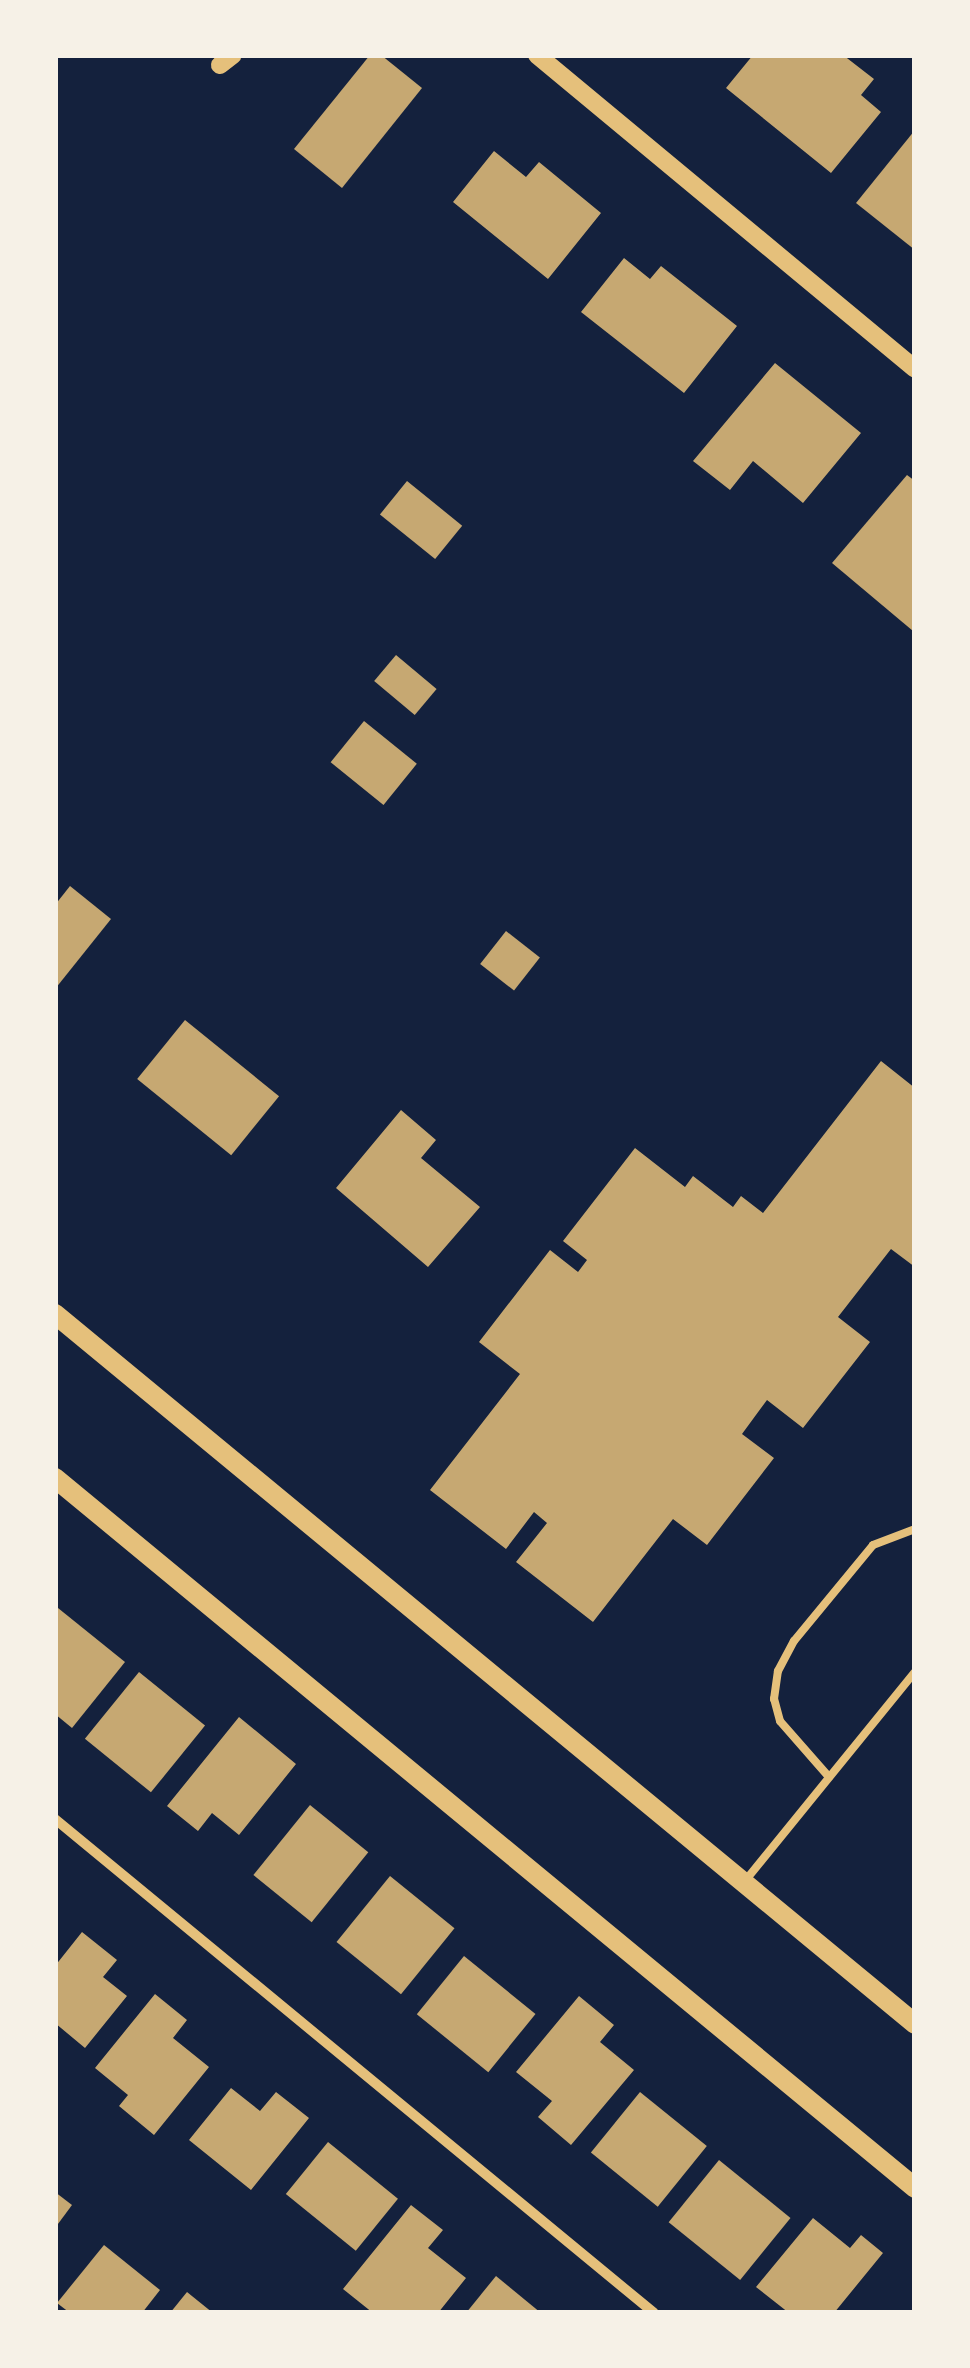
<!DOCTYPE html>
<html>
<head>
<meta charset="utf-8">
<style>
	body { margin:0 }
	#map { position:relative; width:970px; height:2368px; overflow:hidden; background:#14213d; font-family:"Noto Sans",sans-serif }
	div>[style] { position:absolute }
	.building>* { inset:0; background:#c6a872; transform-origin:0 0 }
	.service>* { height:8px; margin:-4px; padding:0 4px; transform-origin:4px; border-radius:4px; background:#e5c07b }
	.minor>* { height:10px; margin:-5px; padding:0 5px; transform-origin:5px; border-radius:5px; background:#e5c07b }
	.tertiary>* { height:18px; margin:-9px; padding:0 9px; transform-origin:9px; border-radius:9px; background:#e5c07b }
	.secondary>* { height:20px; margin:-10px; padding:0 10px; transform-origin:10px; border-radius:10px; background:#e5c07b }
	span { translate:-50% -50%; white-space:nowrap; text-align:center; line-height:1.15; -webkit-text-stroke:10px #f6f1e7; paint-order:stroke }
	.frame { position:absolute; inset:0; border:58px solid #f6f1e7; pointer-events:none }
</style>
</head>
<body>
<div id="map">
	<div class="building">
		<div style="clip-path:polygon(370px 55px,381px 55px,422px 88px,342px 188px,294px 149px)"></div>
		<div style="clip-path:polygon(753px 55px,843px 55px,874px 79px,861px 95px,881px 112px,831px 173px,726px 88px)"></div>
		<div style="clip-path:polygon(915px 130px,915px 250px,856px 203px)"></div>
		<div style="clip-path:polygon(494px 151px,526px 177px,539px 162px,601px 213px,548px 279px,453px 202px)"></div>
		<div style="clip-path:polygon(624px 258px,650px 279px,661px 266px,737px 326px,684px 393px,581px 312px)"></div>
		<div style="clip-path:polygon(775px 363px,861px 433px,803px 503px,753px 461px,730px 490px,693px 461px)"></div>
		<div style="clip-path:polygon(907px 475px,915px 481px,913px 631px,832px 563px)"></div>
		<div style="left:407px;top:481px;width:71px;height:43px;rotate:39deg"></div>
		<div style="left:396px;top:655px;width:53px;height:34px;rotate:40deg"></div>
		<div style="left:364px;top:721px;width:68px;height:53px;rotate:39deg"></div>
		<div style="clip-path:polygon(70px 886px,111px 919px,55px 989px,55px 905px)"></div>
		<div style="left:506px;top:931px;width:43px;height:42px;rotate:38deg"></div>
		<div style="left:185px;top:1020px;width:121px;height:76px;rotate:39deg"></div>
		<div style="clip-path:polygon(881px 1061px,915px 1088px,915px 1267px,891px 1249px,838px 1317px,870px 1342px,803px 1428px,767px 1400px,742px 1434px,774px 1458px,707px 1545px,673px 1519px,593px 1622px,516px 1562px,547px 1523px,534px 1512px,506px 1549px,430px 1490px,520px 1374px,479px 1342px,550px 1250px,578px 1272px,587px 1260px,563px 1241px,635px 1148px,685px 1187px,693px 1176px,733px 1207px,741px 1196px,763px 1213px)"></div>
		<div style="clip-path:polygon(401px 1110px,436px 1140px,421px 1158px,480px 1207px,428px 1267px,336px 1188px)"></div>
		<div style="clip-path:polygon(58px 1608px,125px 1662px,72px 1728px,55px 1714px)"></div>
		<div style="left:139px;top:1672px;width:85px;height:86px;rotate:39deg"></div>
		<div style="clip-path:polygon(239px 1717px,296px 1764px,239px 1835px,212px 1813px,198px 1831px,167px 1806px)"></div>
		<div style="left:310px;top:1805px;width:75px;height:90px;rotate:39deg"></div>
		<div style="left:390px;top:1876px;width:83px;height:85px;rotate:39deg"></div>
		<div style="clip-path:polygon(82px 1932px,117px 1960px,103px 1977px,127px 1996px,85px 2048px,55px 2023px,55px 1966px)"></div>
		<div style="left:464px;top:1956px;width:92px;height:75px;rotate:39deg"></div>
		<div style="clip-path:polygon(155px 1994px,187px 2020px,173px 2038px,209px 2067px,154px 2135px,119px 2106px,128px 2095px,95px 2068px)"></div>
		<div style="clip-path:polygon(579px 1996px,614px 2025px,600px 2042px,634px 2070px,571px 2145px,538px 2117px,552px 2101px,516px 2072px)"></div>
		<div style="clip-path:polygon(231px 2088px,260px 2111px,276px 2092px,309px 2118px,251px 2190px,189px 2140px)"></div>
		<div style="left:640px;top:2092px;width:86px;height:78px;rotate:39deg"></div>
		<div style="left:328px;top:2142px;width:90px;height:67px;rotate:39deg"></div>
		<div style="left:719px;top:2160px;width:92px;height:80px;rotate:39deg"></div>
		<div style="clip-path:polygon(55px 2192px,72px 2205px,55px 2228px)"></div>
		<div style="clip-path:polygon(411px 2205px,443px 2230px,428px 2248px,466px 2278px,438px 2313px,373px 2313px,343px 2289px)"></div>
		<div style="clip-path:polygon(813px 2218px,850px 2248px,861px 2235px,883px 2253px,834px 2313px,789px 2313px,756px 2287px)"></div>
		<div style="clip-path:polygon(104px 2245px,160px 2290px,142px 2313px,70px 2313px,57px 2303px)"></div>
		<div style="clip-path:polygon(496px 2276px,541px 2313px,466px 2313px)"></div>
		<div style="clip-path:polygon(187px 2292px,213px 2313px,170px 2313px)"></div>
	</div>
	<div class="service">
		<div style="left:829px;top:1777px;width:74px;rotate:-131.2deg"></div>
		<div style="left:780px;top:1721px;width:23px;rotate:-105deg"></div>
		<div style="left:774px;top:1699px;width:28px;rotate:-82deg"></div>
		<div style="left:778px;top:1671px;width:34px;rotate:-62deg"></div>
		<div style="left:794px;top:1641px;width:124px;rotate:-50.5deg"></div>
		<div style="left:873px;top:1545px;width:45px;rotate:-20.9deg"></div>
		<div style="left:745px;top:1881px;width:269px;rotate:-50.9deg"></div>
	</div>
	<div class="minor">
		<div style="left:55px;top:1819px;width:776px;rotate:39.51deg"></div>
	</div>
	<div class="tertiary">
		<div style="left:537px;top:55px;width:491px;rotate:39.7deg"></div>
		<div style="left:220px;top:65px;width:16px;rotate:-38deg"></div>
	</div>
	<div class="secondary">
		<div style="left:55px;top:1314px;width:1115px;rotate:39.54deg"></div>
		<div style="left:55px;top:1478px;width:1115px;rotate:39.54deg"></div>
	</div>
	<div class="frame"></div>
</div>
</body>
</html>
